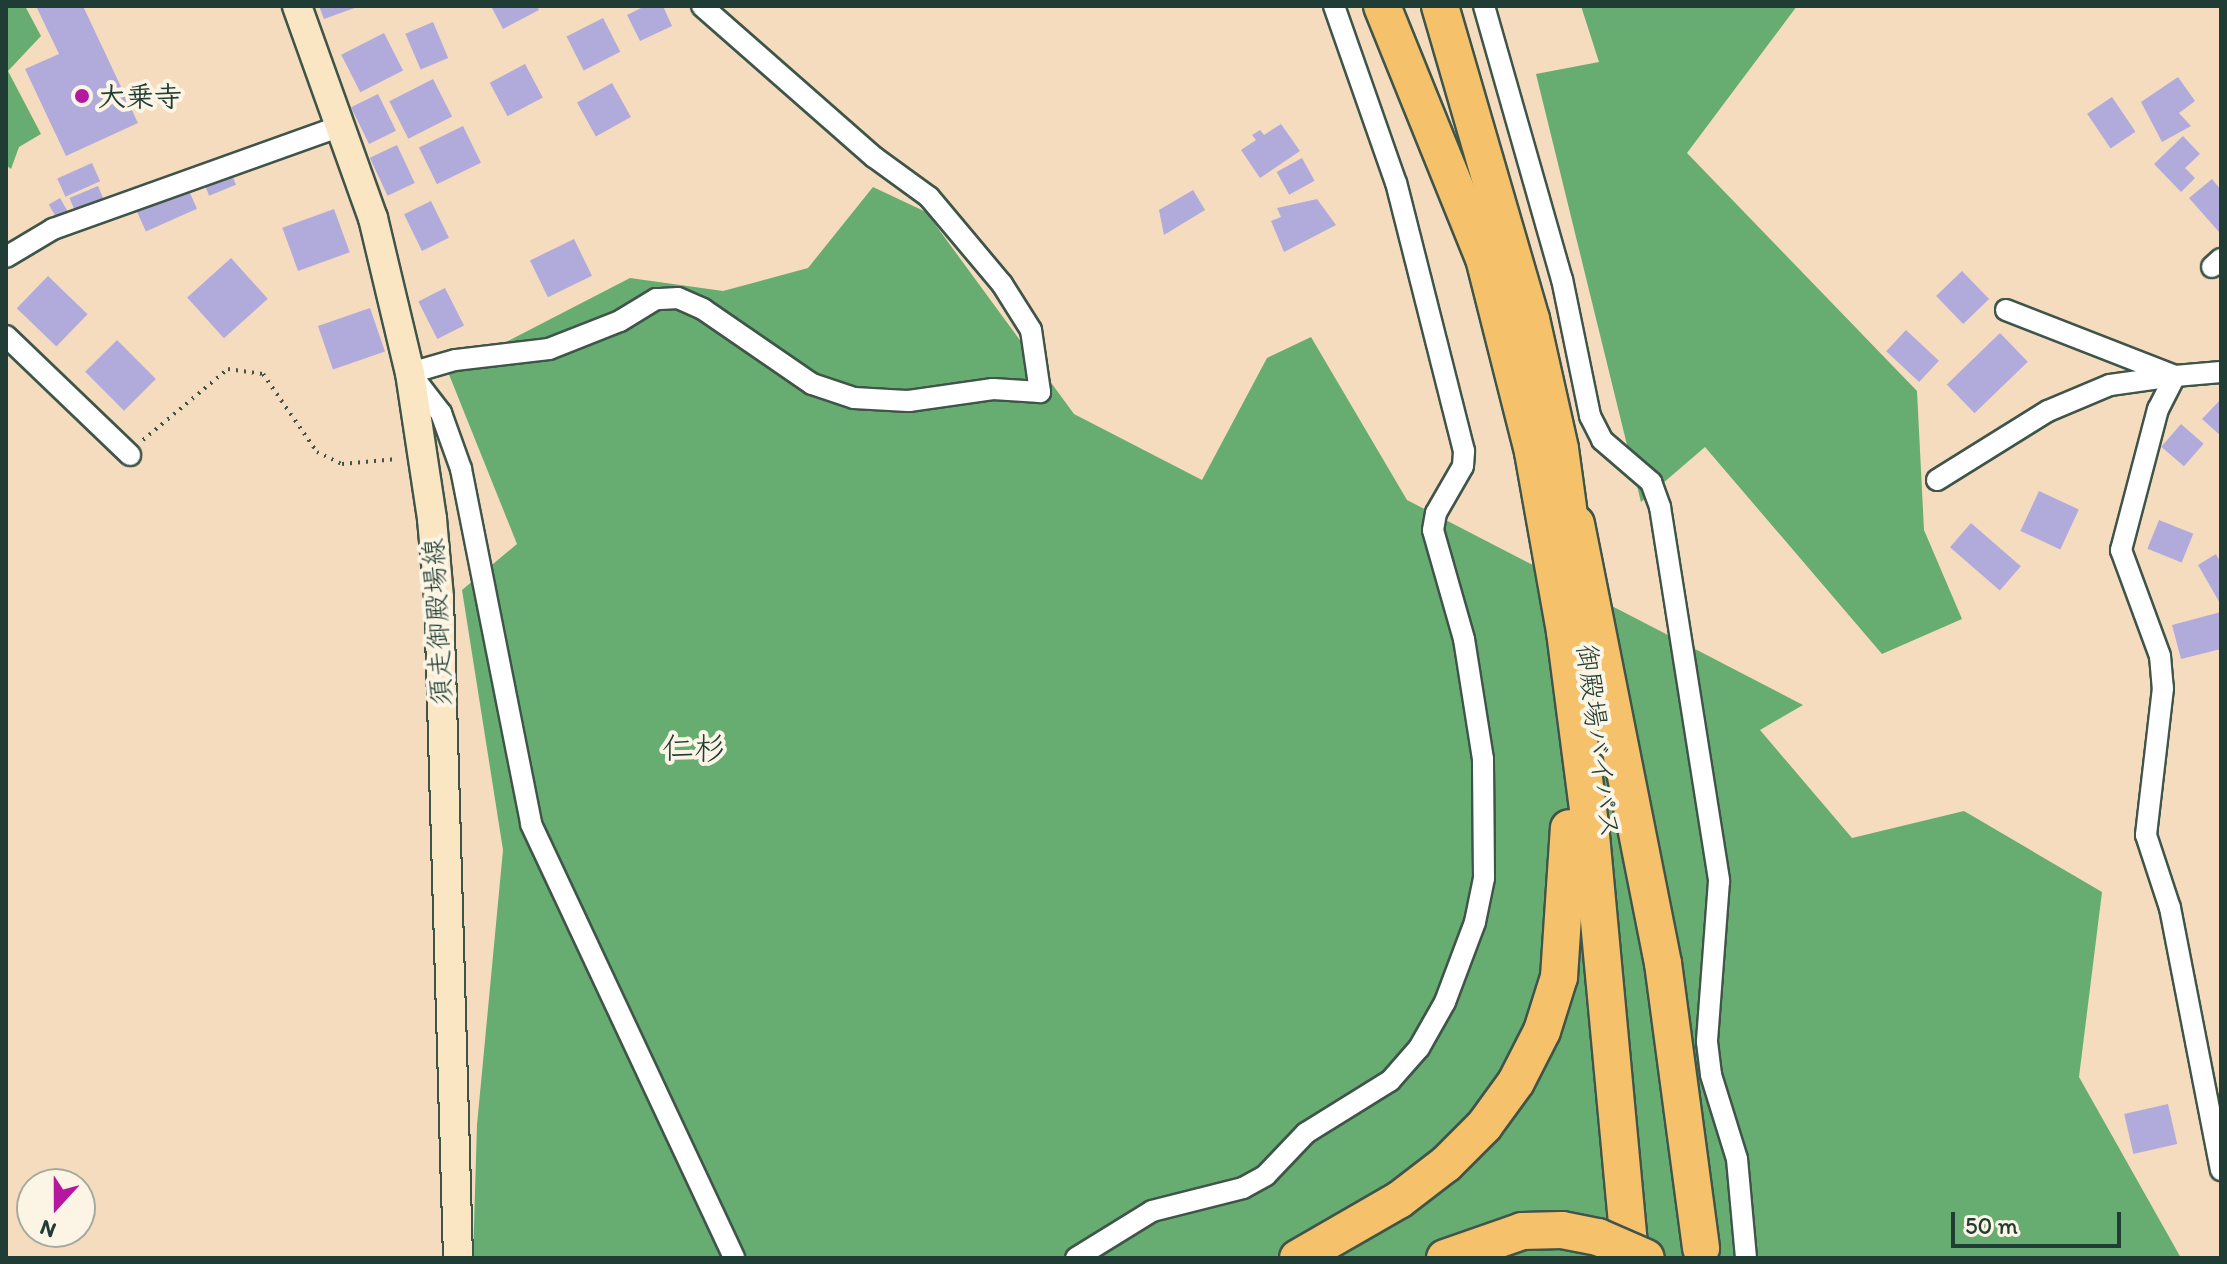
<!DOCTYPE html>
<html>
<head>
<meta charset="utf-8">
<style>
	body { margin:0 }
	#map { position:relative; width:2227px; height:1264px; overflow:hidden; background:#f5dcbf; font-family:Itim,"Klee One",sans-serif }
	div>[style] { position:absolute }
	.forest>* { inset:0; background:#67ac71 }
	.building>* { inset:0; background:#b1abdc; transform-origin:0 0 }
	.path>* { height:4px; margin-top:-2px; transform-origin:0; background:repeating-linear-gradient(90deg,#3f5549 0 2px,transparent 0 8px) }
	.roads { filter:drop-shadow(2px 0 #3f5549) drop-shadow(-2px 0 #3f5549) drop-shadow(0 2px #3f5549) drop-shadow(0 -2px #3f5549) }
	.street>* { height:20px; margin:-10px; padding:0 10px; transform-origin:10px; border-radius:10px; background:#fff }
	.secondary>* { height:28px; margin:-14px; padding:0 14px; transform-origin:14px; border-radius:14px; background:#fbe6c4 }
	.highway>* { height:36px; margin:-18px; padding:0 18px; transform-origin:18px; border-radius:18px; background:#f5c16b }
	.bridges { filter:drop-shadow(2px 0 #3f5549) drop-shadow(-2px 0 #3f5549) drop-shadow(0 2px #3f5549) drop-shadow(0 -2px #3f5549) }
	.highway-bridge>* { height:36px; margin:-18px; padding:0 18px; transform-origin:18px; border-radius:18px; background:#f5c16b }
	.dots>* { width:22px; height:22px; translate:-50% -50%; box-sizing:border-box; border:4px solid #fcf5e5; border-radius:50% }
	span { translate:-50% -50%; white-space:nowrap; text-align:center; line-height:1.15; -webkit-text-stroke:8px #fcf5e5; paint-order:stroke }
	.poi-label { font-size:28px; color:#1f3d34; font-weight:700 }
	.left { translate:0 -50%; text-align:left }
	.street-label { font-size:28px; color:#1f3d34 }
	.quarter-label { font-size:32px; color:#1f3d34 }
	.frame { position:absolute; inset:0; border:8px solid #1f3d34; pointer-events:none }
	.north { position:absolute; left:16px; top:1168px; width:80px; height:80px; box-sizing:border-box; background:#fcf5e5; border:2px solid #a4ab9e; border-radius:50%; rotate:201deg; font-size:22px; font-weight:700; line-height:32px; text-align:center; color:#1f3d34 }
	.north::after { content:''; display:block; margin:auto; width:28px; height:36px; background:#b5179e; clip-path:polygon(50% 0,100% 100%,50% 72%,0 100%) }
	.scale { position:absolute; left:1951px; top:1212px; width:170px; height:36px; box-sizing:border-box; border:4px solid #1f3d34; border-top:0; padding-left:10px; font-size:24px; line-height:28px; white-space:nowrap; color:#1f3d34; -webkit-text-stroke:6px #fcf5e5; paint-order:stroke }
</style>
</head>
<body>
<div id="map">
	<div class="forest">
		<div style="clip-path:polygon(6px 6px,25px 6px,41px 36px,8px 71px,41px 134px,19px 147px,11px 169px,6px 165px)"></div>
		<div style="clip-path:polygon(1581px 6px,1797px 6px,1687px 153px,1917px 391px,1924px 530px,1962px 619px,1882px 654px,1705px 447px,1641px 502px,1536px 74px,1599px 62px)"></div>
		<div style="clip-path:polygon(873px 187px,926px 212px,1074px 414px,1202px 480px,1267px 358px,1311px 337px,1407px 500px,1803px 705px,1760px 730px,1852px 838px,1964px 811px,2102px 892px,2079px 1077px,2181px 1258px,473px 1258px,477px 1125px,503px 850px,462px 590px,517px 544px,448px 372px,630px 278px,723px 291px,808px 268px)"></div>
	</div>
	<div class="building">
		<div style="clip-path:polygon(36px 6px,83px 6px,138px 123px,66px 156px,25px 69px,59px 54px)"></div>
		<div style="clip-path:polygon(319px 6px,360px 6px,324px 19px)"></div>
		<div style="clip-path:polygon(491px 6px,537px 6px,539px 10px,503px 29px)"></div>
		<div style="clip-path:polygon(645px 6px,663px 6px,672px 26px,640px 41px,627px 15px)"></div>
		<div style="left:603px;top:18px;width:38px;height:41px;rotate:63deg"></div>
		<div style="left:433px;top:22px;width:39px;height:30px;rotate:67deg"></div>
		<div style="left:384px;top:33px;width:42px;height:48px;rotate:63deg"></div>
		<div style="left:525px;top:64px;width:38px;height:40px;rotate:62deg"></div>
		<div style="clip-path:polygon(2178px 77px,2195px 101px,2179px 113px,2191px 126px,2162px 142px,2141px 102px)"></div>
		<div style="left:433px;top:79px;width:42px;height:49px;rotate:63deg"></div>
		<div style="left:612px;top:83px;width:39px;height:40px;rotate:61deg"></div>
		<div style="left:378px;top:94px;width:41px;height:30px;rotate:64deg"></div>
		<div style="left:2112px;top:97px;width:42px;height:30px;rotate:56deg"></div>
		<div style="clip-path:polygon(1281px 124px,1300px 151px,1260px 178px,1241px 150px,1256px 140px,1252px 135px,1260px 130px,1264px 135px)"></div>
		<div style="left:463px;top:126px;width:41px;height:49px;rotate:64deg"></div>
		<div style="clip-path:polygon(2183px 136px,2200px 154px,2185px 168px,2195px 178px,2181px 192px,2154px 164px)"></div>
		<div style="left:397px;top:145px;width:42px;height:30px;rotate:65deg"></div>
		<div style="left:1302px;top:158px;width:26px;height:29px;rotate:61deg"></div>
		<div style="left:92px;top:163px;width:20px;height:38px;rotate:66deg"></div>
		<div style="left:230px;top:170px;width:16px;height:29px;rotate:68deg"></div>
		<div style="clip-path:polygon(2212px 179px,2221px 190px,2219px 232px,2189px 198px)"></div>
		<div style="left:186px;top:184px;width:27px;height:56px;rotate:66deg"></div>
		<div style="left:98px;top:186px;width:13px;height:31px;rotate:67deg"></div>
		<div style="clip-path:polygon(1193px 190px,1205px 210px,1164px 235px,1159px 210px)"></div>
		<div style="left:60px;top:198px;width:16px;height:13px;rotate:60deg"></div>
		<div style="clip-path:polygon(1317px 199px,1336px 225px,1284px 252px,1271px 221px,1281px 217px,1277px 208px)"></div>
		<div style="left:431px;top:201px;width:41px;height:30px;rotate:64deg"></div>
		<div style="left:334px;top:209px;width:46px;height:55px;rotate:70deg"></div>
		<div style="left:574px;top:239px;width:41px;height:49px;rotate:64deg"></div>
		<div style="left:231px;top:258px;width:55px;height:59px;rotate:48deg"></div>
		<div style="left:1962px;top:271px;width:39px;height:36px;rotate:46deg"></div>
		<div style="left:48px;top:276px;width:55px;height:45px;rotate:44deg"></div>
		<div style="left:445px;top:288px;width:42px;height:30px;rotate:63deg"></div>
		<div style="left:370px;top:308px;width:46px;height:55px;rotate:71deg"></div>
		<div style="left:1906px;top:330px;width:45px;height:29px;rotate:43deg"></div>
		<div style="left:2000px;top:333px;width:40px;height:74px;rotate:46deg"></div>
		<div style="left:117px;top:340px;width:55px;height:45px;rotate:45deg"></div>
		<div style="clip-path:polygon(2221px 399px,2221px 436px,2202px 419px)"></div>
		<div style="left:2181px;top:424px;width:30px;height:30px;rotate:41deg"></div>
		<div style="left:2039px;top:491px;width:44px;height:44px;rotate:25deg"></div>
		<div style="left:2159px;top:520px;width:37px;height:31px;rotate:22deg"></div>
		<div style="left:1971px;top:523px;width:66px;height:32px;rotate:41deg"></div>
		<div style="clip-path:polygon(2216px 554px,2221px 563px,2221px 605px,2198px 565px)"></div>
		<div style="clip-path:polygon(2221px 612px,2221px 649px,2181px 659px,2172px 625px)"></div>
		<div style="left:2168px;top:1104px;width:41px;height:45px;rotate:77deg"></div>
	</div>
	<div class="path">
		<div style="left:143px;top:440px;width:111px;rotate:-39.9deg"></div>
		<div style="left:228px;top:369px;width:35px;rotate:8deg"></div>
		<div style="left:263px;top:374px;width:95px;rotate:55.3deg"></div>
		<div style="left:317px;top:452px;width:28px;rotate:26deg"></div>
		<div style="left:342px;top:464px;width:55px;rotate:-5.2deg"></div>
	</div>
	<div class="roads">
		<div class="street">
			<div style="left:702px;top:6px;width:229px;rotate:41.3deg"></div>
			<div style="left:874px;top:157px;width:68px;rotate:36deg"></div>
			<div style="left:929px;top:197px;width:114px;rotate:50deg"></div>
			<div style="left:1002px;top:284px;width:54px;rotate:57.8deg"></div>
			<div style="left:1031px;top:330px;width:63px;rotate:81.7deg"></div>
			<div style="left:1040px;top:392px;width:47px;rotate:-176.3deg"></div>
			<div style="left:993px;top:389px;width:85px;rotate:171.9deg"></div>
			<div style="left:909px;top:401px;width:55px;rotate:-176.9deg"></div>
			<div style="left:854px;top:398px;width:44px;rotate:-161.6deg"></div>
			<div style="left:812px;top:384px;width:132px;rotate:-145.5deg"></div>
			<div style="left:703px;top:309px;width:27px;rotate:-156deg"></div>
			<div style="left:678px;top:298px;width:22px;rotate:177deg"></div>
			<div style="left:656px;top:299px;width:42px;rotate:148.6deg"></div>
			<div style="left:620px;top:321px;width:76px;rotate:158.5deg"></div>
			<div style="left:549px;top:349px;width:95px;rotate:173.3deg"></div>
			<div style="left:455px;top:360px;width:47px;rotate:163.9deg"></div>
			<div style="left:410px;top:373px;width:51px;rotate:52.2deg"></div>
			<div style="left:441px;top:413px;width:59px;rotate:70.3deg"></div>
			<div style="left:461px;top:469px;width:362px;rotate:78.8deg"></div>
			<div style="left:531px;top:824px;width:479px;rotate:64.9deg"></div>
			<div style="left:1484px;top:6px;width:284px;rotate:74.1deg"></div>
			<div style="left:1562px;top:279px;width:140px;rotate:78.4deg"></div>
			<div style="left:1590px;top:416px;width:27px;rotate:63deg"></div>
			<div style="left:1602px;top:440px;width:65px;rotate:40.6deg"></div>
			<div style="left:1651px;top:482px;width:27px;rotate:70deg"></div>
			<div style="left:1660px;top:507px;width:379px;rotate:81deg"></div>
			<div style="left:1719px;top:881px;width:161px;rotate:94.3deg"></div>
			<div style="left:1707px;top:1042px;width:33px;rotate:83deg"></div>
			<div style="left:1711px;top:1075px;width:88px;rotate:72.8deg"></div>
			<div style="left:1737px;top:1159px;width:99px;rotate:84.8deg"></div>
			<div style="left:6px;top:257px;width:55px;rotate:-30.8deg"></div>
			<div style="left:53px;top:229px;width:306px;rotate:-19.7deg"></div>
			<div style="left:2212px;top:267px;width:12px;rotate:-42deg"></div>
			<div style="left:2006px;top:310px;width:181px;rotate:21.3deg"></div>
			<div style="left:6px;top:336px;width:172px;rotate:43.8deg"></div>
			<div style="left:2221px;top:372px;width:46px;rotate:175deg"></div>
			<div style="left:2175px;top:376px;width:37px;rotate:117deg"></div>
			<div style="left:2158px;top:409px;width:146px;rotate:104.7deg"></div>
			<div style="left:2121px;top:550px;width:113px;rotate:69.8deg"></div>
			<div style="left:2160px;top:656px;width:32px;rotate:85deg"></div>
			<div style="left:2163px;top:688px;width:148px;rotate:96.6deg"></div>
			<div style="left:2146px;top:835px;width:77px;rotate:71.8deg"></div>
			<div style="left:2170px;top:908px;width:267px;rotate:79deg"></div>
			<div style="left:1937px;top:480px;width:131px;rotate:-31.9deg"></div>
			<div style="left:2048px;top:411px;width:67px;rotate:-22.8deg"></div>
			<div style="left:2110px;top:385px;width:66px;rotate:-7.9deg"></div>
			<div style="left:1076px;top:1258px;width:89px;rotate:-31.7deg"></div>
			<div style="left:1152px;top:1211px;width:94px;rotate:-14.2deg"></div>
			<div style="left:1243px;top:1188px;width:26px;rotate:-29deg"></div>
			<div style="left:1266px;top:1175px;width:58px;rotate:-46.4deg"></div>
			<div style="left:1306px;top:1133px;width:99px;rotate:-31.8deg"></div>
			<div style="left:1390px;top:1081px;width:44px;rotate:-48.7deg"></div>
			<div style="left:1419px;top:1048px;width:53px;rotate:-60.5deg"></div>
			<div style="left:1445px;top:1002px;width:85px;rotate:-69.4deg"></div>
			<div style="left:1475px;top:922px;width:45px;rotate:-78.4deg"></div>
			<div style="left:1484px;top:878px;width:119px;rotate:-90.5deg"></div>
			<div style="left:1483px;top:759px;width:121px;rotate:-99deg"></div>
			<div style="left:1464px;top:639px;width:113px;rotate:-105.9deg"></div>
			<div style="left:1433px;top:530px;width:17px;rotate:-80deg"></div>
			<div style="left:1436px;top:513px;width:54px;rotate:-60.1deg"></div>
			<div style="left:1463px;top:466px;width:15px;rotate:-86deg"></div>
			<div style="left:1464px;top:451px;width:276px;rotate:-104.2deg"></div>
			<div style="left:1396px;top:183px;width:188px;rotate:-109.3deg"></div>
		</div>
		<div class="secondary">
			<div style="left:297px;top:6px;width:225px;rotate:70.3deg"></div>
			<div style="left:373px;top:218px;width:159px;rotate:76.6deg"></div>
			<div style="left:410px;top:373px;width:148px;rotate:81.4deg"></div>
			<div style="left:432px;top:519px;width:79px;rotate:84.9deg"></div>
			<div style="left:439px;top:598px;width:660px;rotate:88.35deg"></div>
		</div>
		<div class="highway">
			<div style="left:1382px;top:6px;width:272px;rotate:68deg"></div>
			<div style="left:1484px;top:258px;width:200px;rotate:75.8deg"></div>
			<div style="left:1533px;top:452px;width:183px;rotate:79.9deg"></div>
			<div style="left:1565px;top:632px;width:194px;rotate:82.6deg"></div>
			<div style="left:1590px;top:824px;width:436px;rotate:84.7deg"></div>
			<div style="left:1440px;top:6px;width:326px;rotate:73.8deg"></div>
			<div style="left:1531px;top:319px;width:133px;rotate:77.4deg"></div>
			<div style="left:1560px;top:449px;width:103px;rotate:82.2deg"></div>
			<div style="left:1576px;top:524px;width:448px;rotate:78.8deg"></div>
			<div style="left:1663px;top:963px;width:288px;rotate:82.4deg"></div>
			<div style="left:1298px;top:1258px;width:116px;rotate:-29.9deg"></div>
			<div style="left:1399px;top:1200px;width:59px;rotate:-37.5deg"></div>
			<div style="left:1446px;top:1164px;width:54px;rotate:-45deg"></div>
			<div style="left:1484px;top:1126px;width:54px;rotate:-54deg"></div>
			<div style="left:1516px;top:1082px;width:57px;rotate:-63deg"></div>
			<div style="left:1542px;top:1031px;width:57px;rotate:-72.5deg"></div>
			<div style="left:1559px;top:977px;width:149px;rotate:-86.2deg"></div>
		</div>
	</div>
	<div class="bridges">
		<div class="highway-bridge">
			<div style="left:1445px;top:1258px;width:82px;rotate:-19.3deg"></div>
			<div style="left:1522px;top:1231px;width:40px;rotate:-1.4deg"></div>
			<div style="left:1562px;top:1230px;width:37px;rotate:11deg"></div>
			<div style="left:1598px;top:1237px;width:52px;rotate:23.6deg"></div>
		</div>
	</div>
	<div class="dots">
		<div style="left:82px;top:96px;background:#b5179e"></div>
	</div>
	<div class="poi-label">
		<span class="left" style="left:98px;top:96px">大乗寺</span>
	</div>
	<div class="street-label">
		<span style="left:437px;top:622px;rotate:-93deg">須走御殿場線</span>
		<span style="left:1599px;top:741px;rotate:83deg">御殿場バイパス</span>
	</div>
	<div class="quarter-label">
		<span style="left:694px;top:748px">仁杉</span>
	</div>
	<div class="frame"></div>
	<div class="north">N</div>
	<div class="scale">50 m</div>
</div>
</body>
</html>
